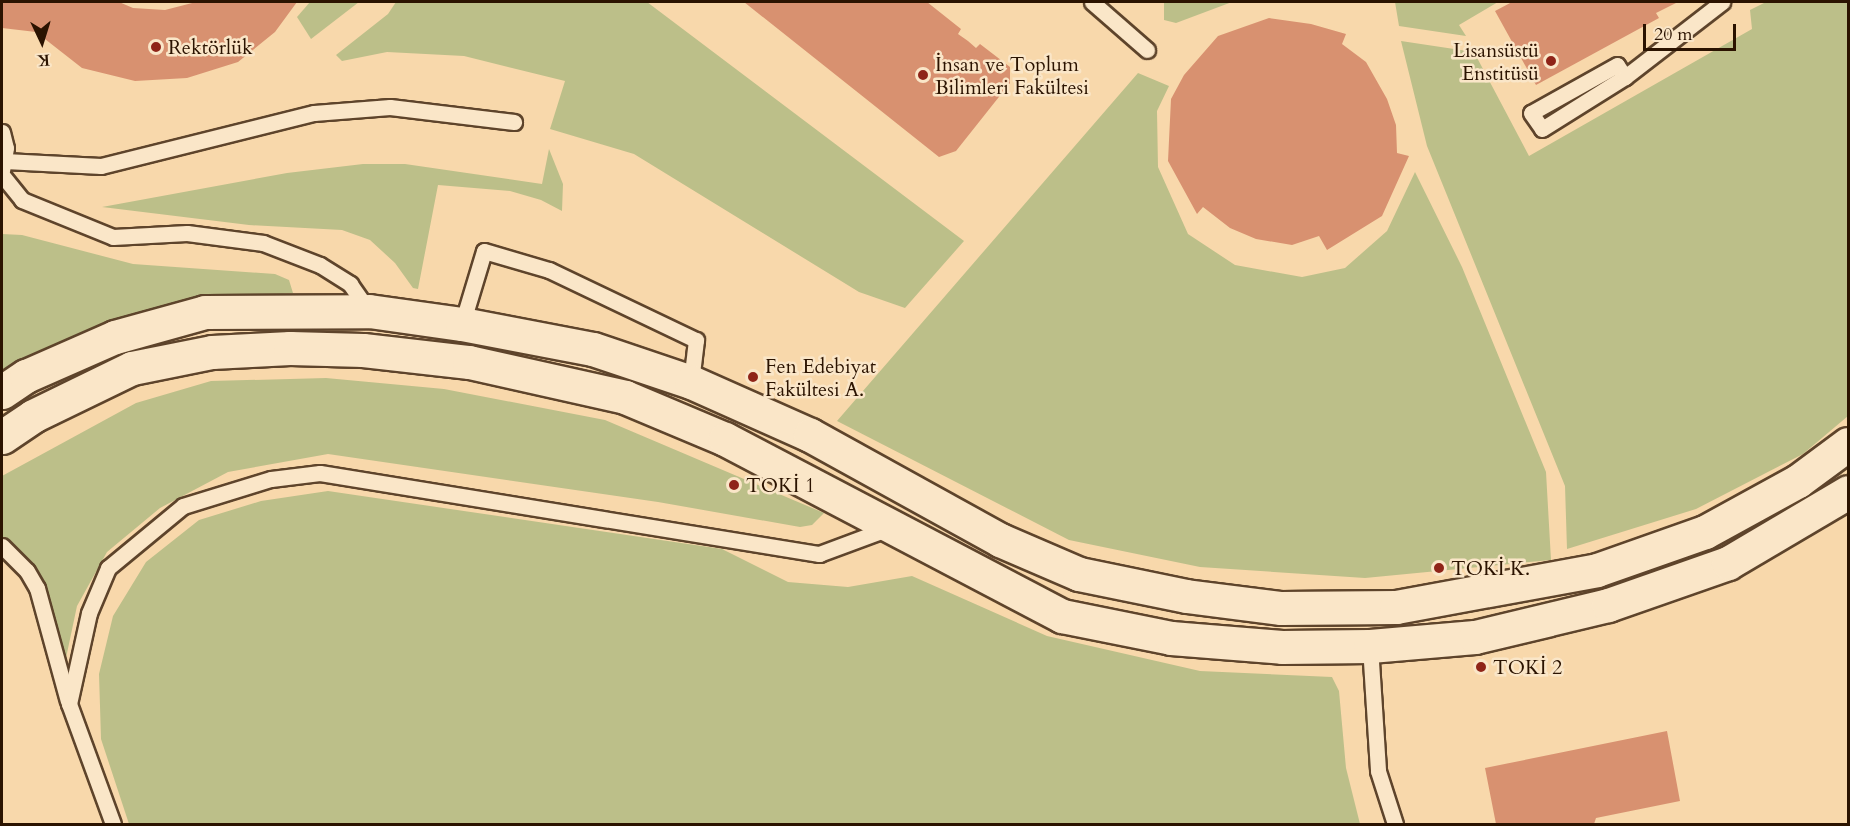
<!DOCTYPE html>
<html>
<head>
<meta charset="utf-8">
<style>
	body { margin:0 }
	#map { position:relative; width:1850px; height:826px; overflow:hidden; background:#f8d8ab; font-family:Cardo,serif }
	div>[style] { position:absolute }
	.green>* { inset:0; background:#bcbf89 }
	.building>* { inset:0; background:#d89170 }
	.roads { filter:drop-shadow(2px 0 #5e442b) drop-shadow(-2px 0 #5e442b) drop-shadow(0 2px #5e442b) drop-shadow(0 -2px #5e442b) }
	.lane>* { height:15px; margin:-7.5px; padding:0 7.5px; transform-origin:7.5px; border-radius:7.5px; background:#fae6c8 }
	.secondary>* { height:33px; margin:-16.5px; padding:0 16.5px; transform-origin:16.5px; border-radius:16.5px; background:#fae6c8 }
	.dots>* { width:16px; height:16px; translate:-50% -50%; box-sizing:border-box; border:3px solid #fae6c8; border-radius:50% }
	span { translate:-50% -50%; white-space:nowrap; text-align:center; line-height:1.15; -webkit-text-stroke:5px #fae6c8; paint-order:stroke }
	.poi-label { font-size:20px; color:#2b1300 }
	.left { translate:0 -50%; text-align:left }
	.right { translate:-100% -50%; text-align:right }
	.frame { position:absolute; inset:0; border:3px solid #2b1300; pointer-events:none }
	.north { position:absolute; left:12px; top:12px; width:60px; height:60px; -webkit-text-stroke:4px #fae6c8; paint-order:stroke; rotate:176deg; font-size:16px; font-weight:700; line-height:24px; text-align:center; color:#2b1300 }
	.north::after { content:''; display:block; margin:auto; width:21px; height:27px; background:#2b1300; clip-path:polygon(50% 0,100% 100%,50% 72%,0 100%) }
	.scale { position:absolute; left:1643px; top:24px; width:93px; height:27px; box-sizing:border-box; border:3px solid #2b1300; border-top:0; padding-left:8px; font-size:18px; line-height:21px; white-space:nowrap; color:#2b1300; -webkit-text-stroke:4px #fae6c8; paint-order:stroke }
</style>
</head>
<body>
<div id="map">
	<div class="green">
		<div style="clip-path:polygon(310px 2px,359px 2px,311px 39px,297px 17px)"></div>
		<div style="clip-path:polygon(396px 2px,647px 2px,964px 241px,905px 308px,859px 292px,634px 154px,550px 129px,565px 81px,464px 56px,387px 52px,342px 61px,336px 55px,388px 14px)"></div>
		<div style="clip-path:polygon(1164px 2px,1232px 2px,1176px 23px,1164px 20px)"></div>
		<div style="clip-path:polygon(1395px 2px,1498px 2px,1459px 25px,1466px 36px,1399px 26px)"></div>
		<div style="clip-path:polygon(1766px 2px,1848px 2px,1848px 416px,1803px 454px,1696px 509px,1567px 549px,1565px 486px,1427px 146px,1401px 41px,1474px 52px,1529px 156px,1752px 29px,1750px 10px)"></div>
		<div style="clip-path:polygon(1138px 73px,1169px 86px,1157px 111px,1158px 167px,1188px 234px,1235px 265px,1302px 277px,1345px 268px,1387px 231px,1415px 172px,1462px 267px,1546px 472px,1551px 560px,1365px 578px,1200px 567px,1069px 540px,837px 421px)"></div>
		<div style="clip-path:polygon(549px 149px,563px 184px,562px 211px,541px 200px,510px 191px,438px 185px,418px 289px,413px 288px,395px 263px,370px 240px,342px 230px,249px 225px,102px 207px,287px 173px,363px 164px,405px 164px,542px 184px)"></div>
		<div style="clip-path:polygon(2px 234px,22px 235px,133px 264px,275px 274px,289px 280px,293px 293px,166px 304px,47px 348px,2px 375px)"></div>
		<div style="clip-path:polygon(326px 378px,444px 389px,605px 420px,824px 513px,812px 525px,800px 527px,658px 502px,328px 454px,228px 472px,160px 508px,107px 552px,77px 606px,59px 691px,27px 586px,10px 548px,2px 543px,2px 476px,136px 403px,211px 381px)"></div>
		<div style="clip-path:polygon(328px 491px,722px 549px,788px 582px,848px 587px,912px 576px,1047px 636px,1200px 671px,1332px 677px,1339px 691px,1346px 768px,1360px 824px,129px 824px,101px 739px,99px 674px,113px 616px,146px 562px,199px 520px,261px 501px)"></div>
	</div>
	<div class="building">
		<div style="clip-path:polygon(2px 2px,119px 2px,133px 8px,165px 10px,196px 2px,297px 2px,275px 32px,238px 62px,187px 78px,135px 81px,82px 68px,36px 32px,2px 28px)"></div>
		<div style="clip-path:polygon(744px 2px,927px 2px,961px 29px,958px 34px,968px 41px,976px 48px,980px 44px,1010px 67px,1010px 83px,956px 151px,939px 157px)"></div>
		<div style="clip-path:polygon(1512px 2px,1678px 2px,1656px 13px,1659px 18px,1536px 85px,1495px 11px)"></div>
		<div style="clip-path:polygon(1269px 18px,1311px 24px,1346px 34px,1342px 44px,1366px 62px,1387px 99px,1396px 125px,1397px 153px,1409px 156px,1382px 216px,1327px 250px,1319px 236px,1292px 245px,1256px 239px,1230px 228px,1203px 207px,1197px 214px,1168px 161px,1171px 99px,1184px 75px,1218px 36px)"></div>
		<div style="clip-path:polygon(1667px 731px,1680px 801px,1596px 818px,1594px 824px,1496px 824px,1485px 768px)"></div>
	</div>
	<div class="roads">
		<div class="lane">
			<div style="left:1092px;top:2px;width:73px;rotate:41.1deg"></div>
			<div style="left:1625px;top:77px;width:14px;rotate:-124deg"></div>
			<div style="left:1617px;top:65px;width:98px;rotate:150.8deg"></div>
			<div style="left:1531px;top:113px;width:19px;rotate:55deg"></div>
			<div style="left:1542px;top:129px;width:98px;rotate:-32.1deg"></div>
			<div style="left:1625px;top:77px;width:123px;rotate:-37.7deg"></div>
			<div style="left:2px;top:132px;width:16px;rotate:76deg"></div>
			<div style="left:6px;top:148px;width:22px;rotate:100deg"></div>
			<div style="left:5px;top:161px;width:96px;rotate:3deg"></div>
			<div style="left:101px;top:166px;width:219px;rotate:-14deg"></div>
			<div style="left:314px;top:113px;width:76px;rotate:-4.5deg"></div>
			<div style="left:390px;top:107px;width:125px;rotate:6.9deg"></div>
			<div style="left:2px;top:175px;width:32px;rotate:51deg"></div>
			<div style="left:22px;top:200px;width:98px;rotate:22.1deg"></div>
			<div style="left:113px;top:237px;width:74px;rotate:-3.1deg"></div>
			<div style="left:187px;top:233px;width:77px;rotate:7.5deg"></div>
			<div style="left:263px;top:243px;width:61px;rotate:21.1deg"></div>
			<div style="left:320px;top:265px;width:36px;rotate:32deg"></div>
			<div style="left:350px;top:284px;width:33px;rotate:55deg"></div>
			<div style="left:462px;top:324px;width:76px;rotate:-73.2deg"></div>
			<div style="left:484px;top:251px;width:68px;rotate:16.3deg"></div>
			<div style="left:549px;top:270px;width:163px;rotate:25.5deg"></div>
			<div style="left:696px;top:340px;width:42px;rotate:96.8deg"></div>
			<div style="left:2px;top:546px;width:35px;rotate:45deg"></div>
			<div style="left:27px;top:571px;width:20px;rotate:60deg"></div>
			<div style="left:37px;top:588px;width:117px;rotate:74.7deg"></div>
			<div style="left:1370px;top:646px;width:125px;rotate:86.3deg"></div>
			<div style="left:1378px;top:771px;width:56px;rotate:72.2deg"></div>
			<div style="left:113px;top:824px;width:128px;rotate:-110.1deg"></div>
			<div style="left:69px;top:704px;width:93px;rotate:-77.6deg"></div>
			<div style="left:89px;top:613px;width:49px;rotate:-67.1deg"></div>
			<div style="left:108px;top:568px;width:97px;rotate:-39.6deg"></div>
			<div style="left:183px;top:506px;width:92px;rotate:-17.1deg"></div>
			<div style="left:271px;top:479px;width:49px;rotate:-7deg"></div>
			<div style="left:320px;top:473px;width:506px;rotate:9.22deg"></div>
			<div style="left:819px;top:554px;width:75px;rotate:-20.4deg"></div>
		</div>
		<div class="secondary">
			<div style="left:2px;top:392px;width:29px;rotate:-34deg"></div>
			<div style="left:26px;top:376px;width:97px;rotate:-23.7deg"></div>
			<div style="left:115px;top:337px;width:93px;rotate:-15.5deg"></div>
			<div style="left:205px;top:312px;width:164px;rotate:-0.3deg"></div>
			<div style="left:369px;top:311px;width:94px;rotate:8deg"></div>
			<div style="left:462px;top:324px;width:133px;rotate:10.8deg"></div>
			<div style="left:593px;top:349px;width:103px;rotate:18.6deg"></div>
			<div style="left:691px;top:382px;width:130px;rotate:24deg"></div>
			<div style="left:810px;top:435px;width:217px;rotate:28.9deg"></div>
			<div style="left:1000px;top:540px;width:86px;rotate:23.3deg"></div>
			<div style="left:1079px;top:574px;width:109px;rotate:11.6deg"></div>
			<div style="left:1186px;top:596px;width:96px;rotate:7.2deg"></div>
			<div style="left:1281px;top:608px;width:115px;rotate:-0.5deg"></div>
			<div style="left:1396px;top:607px;width:204px;rotate:-10.4deg"></div>
			<div style="left:1597px;top:570px;width:114px;rotate:-19.4deg"></div>
			<div style="left:1705px;top:532px;width:106px;rotate:-28.7deg"></div>
			<div style="left:1798px;top:481px;width:62px;rotate:-36.5deg"></div>
			<div style="left:2px;top:437px;width:37px;rotate:-34deg"></div>
			<div style="left:33px;top:416px;width:110px;rotate:-25.9deg"></div>
			<div style="left:132px;top:368px;width:82px;rotate:-11.3deg"></div>
			<div style="left:212px;top:352px;width:78px;rotate:-2.9deg"></div>
			<div style="left:290px;top:348px;width:73px;rotate:1.6deg"></div>
			<div style="left:363px;top:350px;width:107px;rotate:6.5deg"></div>
			<div style="left:469px;top:362px;width:160px;rotate:12.6deg"></div>
			<div style="left:625px;top:397px;width:108px;rotate:22.8deg"></div>
			<div style="left:725px;top:439px;width:381px;rotate:27.7deg"></div>
			<div style="left:1062px;top:616px;width:111px;rotate:11.4deg"></div>
			<div style="left:1171px;top:638px;width:111px;rotate:4.6deg"></div>
			<div style="left:1282px;top:647px;width:88px;rotate:-0.7deg"></div>
			<div style="left:1370px;top:646px;width:105px;rotate:-4.9deg"></div>
			<div style="left:1475px;top:637px;width:137px;rotate:-13.5deg"></div>
			<div style="left:1608px;top:605px;width:127px;rotate:-19.3deg"></div>
			<div style="left:1728px;top:563px;width:139px;rotate:-30.6deg"></div>
		</div>
	</div>
	<div class="dots">
		<div style="left:156px;top:47px;background:#8f2418"></div>
		<div style="left:1551px;top:61px;background:#8f2418"></div>
		<div style="left:923px;top:75px;background:#8f2418"></div>
		<div style="left:753px;top:377px;background:#8f2418"></div>
		<div style="left:734px;top:485px;background:#8f2418"></div>
		<div style="left:1439px;top:568px;background:#8f2418"></div>
		<div style="left:1481px;top:667px;background:#8f2418"></div>
	</div>
	<div class="poi-label">
		<span class="left" style="left:168px;top:47px">Rektörlük</span>
		<span class="right" style="left:1539px;top:62px">Lisansüstü<br>Enstitüsü</span>
		<span class="left" style="left:935px;top:76px">İnsan ve Toplum<br>Bilimleri Fakültesi</span>
		<span class="left" style="left:765px;top:378px">Fen Edebiyat<br>Fakültesi A.</span>
		<span class="left" style="left:746px;top:485px">TOKİ 1</span>
		<span class="left" style="left:1451px;top:568px">TOKİ K.</span>
		<span class="left" style="left:1493px;top:667px">TOKİ 2</span>
	</div>
	<div class="frame"></div>
	<div class="north">K</div>
	<div class="scale">20 m</div>
</div>
</body>
</html>
